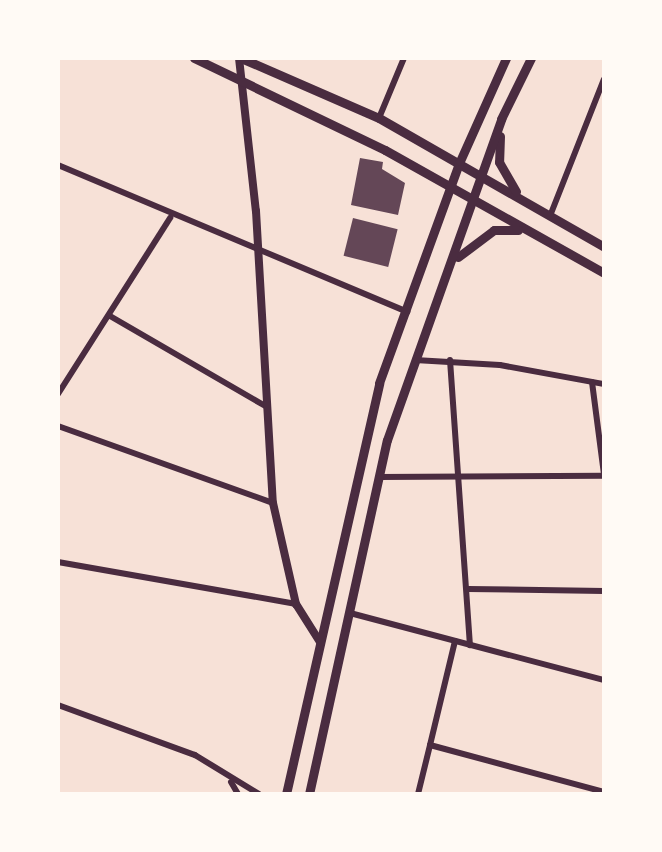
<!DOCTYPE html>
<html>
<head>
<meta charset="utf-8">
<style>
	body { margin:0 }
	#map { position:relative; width:662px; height:852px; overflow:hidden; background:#f7e1d7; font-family:"DejaVu Sans",sans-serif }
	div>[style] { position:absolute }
	.building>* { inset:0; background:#644757; transform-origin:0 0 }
	.minor>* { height:6px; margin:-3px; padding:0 3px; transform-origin:3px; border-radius:3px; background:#4a2c40 }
	.tertiary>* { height:8px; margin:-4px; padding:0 4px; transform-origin:4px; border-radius:4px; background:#4a2c40 }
	.secondary>* { height:9px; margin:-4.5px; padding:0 4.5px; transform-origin:4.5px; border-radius:4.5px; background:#4a2c40 }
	span { translate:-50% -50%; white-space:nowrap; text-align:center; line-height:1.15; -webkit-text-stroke:6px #fffaf5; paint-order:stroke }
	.frame { position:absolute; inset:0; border:60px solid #fffaf5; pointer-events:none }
</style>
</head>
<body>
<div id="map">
	<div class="building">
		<div style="clip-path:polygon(360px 158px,383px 162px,382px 169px,405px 183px,398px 215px,351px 205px)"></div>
		<div style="left:353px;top:218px;width:46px;height:39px;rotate:14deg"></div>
	</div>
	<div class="minor">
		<div style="left:379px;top:118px;width:65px;rotate:-67.4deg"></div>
		<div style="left:58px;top:165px;width:379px;rotate:22.8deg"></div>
		<div style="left:550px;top:216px;width:147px;rotate:-68.5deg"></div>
		<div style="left:110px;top:316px;width:179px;rotate:30.1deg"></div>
		<div style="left:415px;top:360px;width:85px;rotate:3.4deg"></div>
		<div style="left:500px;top:365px;width:106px;rotate:10.4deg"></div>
		<div style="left:450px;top:360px;width:286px;rotate:86deg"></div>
		<div style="left:592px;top:382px;width:94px;rotate:82.6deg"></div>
		<div style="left:58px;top:394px;width:209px;rotate:-57.5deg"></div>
		<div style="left:58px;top:426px;width:228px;rotate:19.7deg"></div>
		<div style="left:379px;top:477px;width:225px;rotate:-0.3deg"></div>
		<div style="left:58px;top:562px;width:242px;rotate:10deg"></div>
		<div style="left:468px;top:589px;width:136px;rotate:0.8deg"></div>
		<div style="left:350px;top:613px;width:263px;rotate:14.8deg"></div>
		<div style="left:455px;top:641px;width:107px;rotate:103.5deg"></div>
		<div style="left:430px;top:745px;width:180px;rotate:15.1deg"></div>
		<div style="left:58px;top:705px;width:146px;rotate:20.1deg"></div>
		<div style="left:195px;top:755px;width:75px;rotate:31.4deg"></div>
		<div style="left:231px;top:782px;width:14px;rotate:60deg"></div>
		<div style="left:418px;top:794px;width:50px;rotate:-76.2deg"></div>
	</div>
	<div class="tertiary">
		<div style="left:239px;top:58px;width:154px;rotate:83.7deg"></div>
		<div style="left:256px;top:211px;width:292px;rotate:86.7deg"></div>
		<div style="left:273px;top:503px;width:104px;rotate:77.2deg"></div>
		<div style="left:296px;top:604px;width:45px;rotate:57.7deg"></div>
	</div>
	<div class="secondary">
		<div style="left:194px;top:58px;width:212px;rotate:25.7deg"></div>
		<div style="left:385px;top:150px;width:251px;rotate:29.3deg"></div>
		<div style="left:241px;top:58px;width:150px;rotate:23.5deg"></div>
		<div style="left:379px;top:118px;width:259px;rotate:29.8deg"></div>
		<div style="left:500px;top:136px;width:26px;rotate:92deg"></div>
		<div style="left:499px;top:162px;width:34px;rotate:60deg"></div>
		<div style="left:458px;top:257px;width:45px;rotate:-36.9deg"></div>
		<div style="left:494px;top:230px;width:24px"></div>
		<div style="left:286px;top:794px;width:421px;rotate:-77.2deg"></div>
		<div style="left:379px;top:383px;width:236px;rotate:-70deg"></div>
		<div style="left:460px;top:161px;width:113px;rotate:-65.9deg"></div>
		<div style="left:309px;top:794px;width:362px;rotate:-77.6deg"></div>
		<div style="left:387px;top:440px;width:341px;rotate:-70.4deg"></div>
		<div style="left:501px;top:119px;width:68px;rotate:-63.8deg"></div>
	</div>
	<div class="frame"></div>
</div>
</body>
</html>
